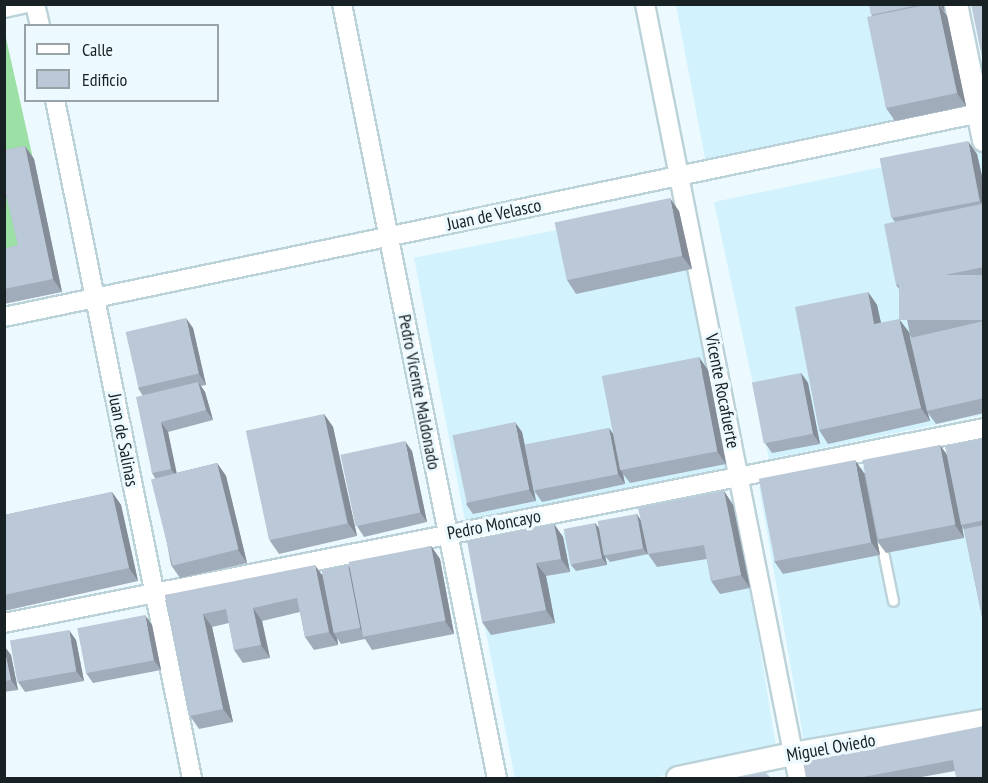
<!DOCTYPE html>
<html>
<head>
<meta charset="utf-8">
<style>
	body { margin:0 }
	#map { position:relative; width:988px; height:783px; overflow:hidden; background:#ecfaff; font-family:"PT Sans Narrow",sans-serif }
	div>[style] { position:absolute }
	.built>* { inset:0; background:#d2f3fd; transform-origin:0 0 }
	.green>* { inset:0; background:#9ce0a5 }
	.roads { filter:drop-shadow(2px 0 #bbd2d9) drop-shadow(-2px 0 #bbd2d9) drop-shadow(0 2px #bbd2d9) drop-shadow(0 -2px #bbd2d9) }
	.service>* { height:9px; margin:-4.5px; padding:0 4.5px; transform-origin:4.5px; border-radius:4.5px; background:#fff }
	.minor>* { height:18px; margin:-9px; padding:0 9px; transform-origin:9px; border-radius:9px; background:#fff }
	.tertiary>* { height:22px; margin:-11px; padding:0 11px; transform-origin:11px; border-radius:11px; background:#fff }
	.wall>* { inset:0; background:#a1acba }
	.shaded-wall>* { inset:0; background:#838c97 }
	.building>* { inset:0; background:#bbc8d8; transform-origin:0 0 }
	span { translate:-50% -50%; white-space:nowrap; text-align:center; line-height:1.15; -webkit-text-stroke:6px #ecfaff; paint-order:stroke }
	.street-label { font-size:18px; color:#182124 }
	.frame { position:absolute; inset:0; border:6px solid #182124; pointer-events:none }
	.legend { position:absolute; left:24px; top:24px; width:195px; height:78px; box-sizing:border-box; background:#ecfaff; border:2px solid #97a3a7; margin:0; padding:8px 10px; list-style:none; font-size:18px; color:#182124 }
	.legend li { display:flex; align-items:center; gap:12px; height:30px }
	.legend b { width:30px; border:2px solid #97a3a7 }
</style>
</head>
<body>
<div id="map">
	<div class="built">
		<div style="clip-path:polygon(676px 5px,952px 5px,973px 109px,707px 169px)"></div>
		<div style="clip-path:polygon(983px 146px,983px 415px,769px 459px,714px 202px)"></div>
		<div style="left:680px;top:206px;width:268px;height:271px;rotate:79deg"></div>
		<div style="clip-path:polygon(983px 445px,983px 710px,804px 742px,759px 487px)"></div>
		<div style="clip-path:polygon(736px 499px,776px 746px,653px 778px,515px 778px,470px 552px)"></div>
	</div>
	<div class="green">
		<div style="clip-path:polygon(4px 29px,33px 159px,4px 165px)"></div>
		<div style="clip-path:polygon(13px 196px,27px 259px,4px 264px,4px 198px)"></div>
	</div>
	<div class="roads">
		<div class="service">
			<div style="left:880px;top:537px;width:65px;rotate:78.5deg"></div>
		</div>
		<div class="minor">
			<div style="left:35px;top:4px;width:23px;rotate:77deg"></div>
			<div style="left:342px;top:4px;width:789px;rotate:78.68deg"></div>
			<div style="left:645px;top:4px;width:789px;rotate:78.82deg"></div>
			<div style="left:4px;top:8px;width:19px;rotate:-12deg"></div>
			<div style="left:55px;top:100px;width:692px;rotate:78.58deg"></div>
			<div style="left:4px;top:317px;width:1001px;rotate:-11.81deg"></div>
			<div style="left:4px;top:623px;width:999px;rotate:-11.25deg"></div>
		</div>
		<div class="tertiary">
			<div style="left:956px;top:4px;width:139px;rotate:78.4deg"></div>
			<div style="left:678px;top:778px;width:117px;rotate:-11.8deg"></div>
			<div style="left:793px;top:754px;width:194px;rotate:-9.8deg"></div>
		</div>
	</div>
	<div class="wall">
		<div style="clip-path:polygon(869px 4px,943px 4px,944px 12px,947px 16px,966px 106px,895px 121px,886px 108px,872px 16px)"></div>
		<div style="clip-path:polygon(25px 146px,34px 159px,62px 292px,4px 304px,4px 249px,18px 245px,7px 198px,4px 198px,4px 150px)"></div>
		<div style="clip-path:polygon(977px 154px,984px 185px,984px 413px,936px 424px,928px 413px,930px 421px,828px 444px,819px 430px,868px 292px,877px 305px,881px 323px,909px 332px,912px 348px,911px 337px,910px 335px,902px 293px,896px 285px,895px 222px,892px 218px)"></div>
		<div style="clip-path:polygon(679px 211px,692px 269px,576px 294px,567px 280px)"></div>
		<div style="clip-path:polygon(193px 328px,206px 385px,201px 386px,205px 392px,213px 420px,168px 432px,176px 473px,217px 463px,226px 476px,247px 563px,180px 578px,171px 565px,155px 478px,152px 473px,143px 396px,138px 388px)"></div>
		<div style="clip-path:polygon(708px 370px,726px 464px,630px 483px,623px 474px,625px 484px,542px 502px,535px 492px,528px 460px,536px 501px,473px 514px,466px 504px,522px 432px,525px 446px,609px 428px,614px 436px)"></div>
		<div style="clip-path:polygon(801px 373px,808px 383px,820px 444px,772px 453px,765px 443px)"></div>
		<div style="clip-path:polygon(324px 414px,333px 427px,357px 536px,279px 554px,270px 541px)"></div>
		<div style="clip-path:polygon(984px 438px,984px 626px,964px 530px,962px 526px,964px 538px,886px 553px,877px 541px,880px 555px,783px 574px,774px 561px,864px 473px,940px 445px,947px 455px)"></div>
		<div style="clip-path:polygon(412px 451px,427px 522px,364px 537px,357px 526px)"></div>
		<div style="clip-path:polygon(724px 491px,733px 505px,750px 588px,720px 594px,711px 581px,707px 559px,657px 567px,648px 554px,610px 562px,605px 556px,607px 565px,576px 571px,571px 565px,595px 523px,600px 529px,637px 514px,640px 520px)"></div>
		<div style="clip-path:polygon(112px 492px,121px 505px,138px 581px,4px 611px,4px 515px)"></div>
		<div style="clip-path:polygon(554px 524px,563px 537px,570px 572px,546px 576px,555px 623px,491px 635px,482px 622px)"></div>
		<div style="clip-path:polygon(431px 546px,440px 559px,454px 634px,372px 650px,365px 639px,341px 644px,337px 638px,338px 645px,314px 650px,305px 637px,300px 612px,262px 621px,270px 658px,243px 663px,234px 650px,229px 623px,212px 627px,233px 722px,199px 729px,190px 716px,165px 595px,322px 574px)"></div>
		<div style="clip-path:polygon(152px 625px,161px 670px,93px 683px,86px 673px)"></div>
		<div style="clip-path:polygon(76px 640px,84px 681px,25px 692px,18px 682px)"></div>
		<div style="clip-path:polygon(4px 646px,11px 655px,18px 690px,4px 692px)"></div>
		<div style="clip-path:polygon(984px 726px,955px 771px,916px 778px,806px 778px)"></div>
	</div>
	<div class="shaded-wall">
		<div style="clip-path:polygon(938px 4px,947px 16px,966px 106px,957px 93px)"></div>
		<div style="clip-path:polygon(940px 4px,943px 4px,945px 12px)"></div>
		<div style="clip-path:polygon(968px 141px,977px 154px,984px 185px,984px 209px,983px 205px,980px 201px)"></div>
		<div style="clip-path:polygon(25px 146px,34px 159px,62px 292px,53px 279px)"></div>
		<div style="clip-path:polygon(670px 198px,679px 211px,692px 269px,682px 256px)"></div>
		<div style="clip-path:polygon(868px 292px,877px 305px,884px 337px,874px 324px)"></div>
		<div style="clip-path:polygon(186px 318px,193px 328px,206px 385px,199px 374px)"></div>
		<div style="clip-path:polygon(899px 319px,909px 332px,927px 411px,930px 421px,921px 408px)"></div>
		<div style="clip-path:polygon(699px 357px,708px 370px,726px 464px,717px 451px)"></div>
		<div style="clip-path:polygon(801px 373px,808px 383px,820px 444px,813px 434px)"></div>
		<div style="clip-path:polygon(198px 382px,205px 392px,213px 420px,206px 410px)"></div>
		<div style="clip-path:polygon(324px 414px,333px 427px,357px 536px,348px 523px)"></div>
		<div style="clip-path:polygon(161px 422px,168px 432px,178px 479px,171px 469px)"></div>
		<div style="clip-path:polygon(515px 422px,522px 432px,536px 501px,529px 490px)"></div>
		<div style="clip-path:polygon(609px 428px,616px 438px,621px 470px,623px 474px,625px 484px,618px 474px)"></div>
		<div style="clip-path:polygon(405px 441px,412px 451px,427px 522px,420px 512px)"></div>
		<div style="clip-path:polygon(940px 445px,949px 458px,964px 538px,955px 525px)"></div>
		<div style="clip-path:polygon(855px 460px,864px 473px,880px 555px,871px 542px)"></div>
		<div style="clip-path:polygon(217px 463px,226px 476px,247px 563px,238px 550px)"></div>
		<div style="clip-path:polygon(724px 491px,733px 505px,750px 588px,741px 575px)"></div>
		<div style="clip-path:polygon(112px 492px,121px 505px,138px 581px,129px 568px)"></div>
		<div style="clip-path:polygon(637px 514px,641px 521px,648px 555px,643px 548px)"></div>
		<div style="clip-path:polygon(595px 523px,600px 530px,607px 565px,602px 558px)"></div>
		<div style="clip-path:polygon(554px 524px,563px 537px,570px 572px,561px 559px)"></div>
		<div style="clip-path:polygon(431px 546px,440px 559px,454px 634px,445px 621px)"></div>
		<div style="clip-path:polygon(536px 563px,546px 576px,555px 623px,546px 610px)"></div>
		<div style="clip-path:polygon(315px 565px,324px 578px,334px 634px,337px 638px,338px 645px,329px 632px)"></div>
		<div style="clip-path:polygon(348px 565px,355px 575px,366px 637px,360px 628px)"></div>
		<div style="clip-path:polygon(253px 608px,262px 621px,270px 658px,261px 645px)"></div>
		<div style="clip-path:polygon(203px 614px,212px 627px,233px 722px,223px 709px)"></div>
		<div style="clip-path:polygon(145px 615px,152px 625px,161px 670px,154px 660px)"></div>
		<div style="clip-path:polygon(69px 630px,76px 640px,84px 681px,76px 671px)"></div>
		<div style="clip-path:polygon(4px 646px,11px 655px,18px 690px,11px 680px)"></div>
	</div>
	<div class="building">
		<div style="clip-path:polygon(869px 4px,923px 4px,871px 15px)"></div>
		<div style="clip-path:polygon(930px 4px,938px 4px,957px 93px,886px 108px,867px 17px)"></div>
		<div style="clip-path:polygon(971px 4px,984px 4px,984px 67px)"></div>
		<div style="left:968px;top:141px;width:61px;height:90px;rotate:79deg"></div>
		<div style="clip-path:polygon(25px 146px,53px 279px,4px 289px,4px 249px,18px 245px,4px 186px,4px 150px)"></div>
		<div style="left:670px;top:198px;width:59px;height:118px;rotate:78deg"></div>
		<div style="clip-path:polygon(982px 204px,984px 209px,984px 267px,896px 285px,884px 224px)"></div>
		<div style="left:984px;top:275px;width:45px;height:85px;rotate:90deg"></div>
		<div style="clip-path:polygon(868px 292px,874px 324px,899px 319px,921px 408px,819px 430px,795px 307px)"></div>
		<div style="left:186px;top:318px;width:57px;height:62px;rotate:77deg"></div>
		<div style="clip-path:polygon(984px 321px,984px 398px,927px 411px,910px 338px)"></div>
		<div style="left:699px;top:357px;width:96px;height:99px;rotate:79deg"></div>
		<div style="left:801px;top:373px;width:62px;height:50px;rotate:79deg"></div>
		<div style="clip-path:polygon(198px 382px,206px 410px,161px 422px,171px 469px,152px 473px,136px 397px)"></div>
		<div style="left:324px;top:414px;width:112px;height:80px;rotate:78deg"></div>
		<div style="left:515px;top:422px;width:69px;height:64px;rotate:78deg"></div>
		<div style="left:609px;top:428px;width:47px;height:86px;rotate:79deg"></div>
		<div style="clip-path:polygon(984px 438px,984px 520px,961px 525px,945px 446px)"></div>
		<div style="left:405px;top:441px;width:73px;height:66px;rotate:78deg"></div>
		<div style="left:940px;top:445px;width:81px;height:79px;rotate:79deg"></div>
		<div style="left:855px;top:460px;width:84px;height:98px;rotate:79deg"></div>
		<div style="left:217px;top:463px;width:89px;height:68px;rotate:76deg"></div>
		<div style="clip-path:polygon(724px 491px,741px 575px,711px 581px,704px 545px,648px 554px,638px 508px)"></div>
		<div style="clip-path:polygon(112px 492px,129px 568px,4px 595px,4px 515px)"></div>
		<div style="left:637px;top:514px;width:35px;height:40px;rotate:80deg"></div>
		<div style="left:595px;top:523px;width:36px;height:32px;rotate:79deg"></div>
		<div style="clip-path:polygon(554px 524px,561px 559px,536px 563px,546px 610px,482px 622px,467px 541px)"></div>
		<div style="clip-path:polygon(984px 525px,984px 626px,964px 529px)"></div>
		<div style="left:431px;top:546px;width:76px;height:84px;rotate:79deg"></div>
		<div style="clip-path:polygon(315px 565px,329px 632px,305px 637px,297px 598px,253px 608px,261px 645px,234px 650px,226px 609px,203px 614px,223px 709px,190px 716px,165px 595px)"></div>
		<div style="left:348px;top:565px;width:64px;height:27px;rotate:79deg"></div>
		<div style="left:145px;top:615px;width:46px;height:69px;rotate:79deg"></div>
		<div style="left:69px;top:630px;width:42px;height:60px;rotate:80deg"></div>
		<div style="clip-path:polygon(4px 648px,11px 680px,4px 681px)"></div>
		<div style="clip-path:polygon(984px 726px,984px 778px,956px 778px,953px 760px,858px 778px,817px 778px,817px 777px,806px 778px,803px 762px)"></div>
		<div style="clip-path:polygon(766px 773px,771px 778px,736px 778px)"></div>
	</div>
	<div class="street-label">
		<span style="left:494px;top:215px;rotate:-12deg">Juan de Velasco</span>
		<span style="left:722px;top:391px;rotate:79deg">Vicente Rocafuerte</span>
		<span style="left:419px;top:392px;rotate:79deg">Pedro Vicente Maldonado</span>
		<span style="left:123px;top:440px;rotate:79deg">Juan de Salinas</span>
		<span style="left:494px;top:525px;rotate:-11deg">Pedro Moncayo</span>
		<span style="left:831px;top:748px;rotate:-10deg">Miguel Oviedo</span>
	</div>
	<div class="frame"></div>
	<ul class="legend">
	<li><b style="height:8px;background:#fff"></b>Calle</li>
	<li><b style="height:16px;background:#bbc8d8"></b>Edificio</li>
	</ul>
</div>
</body>
</html>
